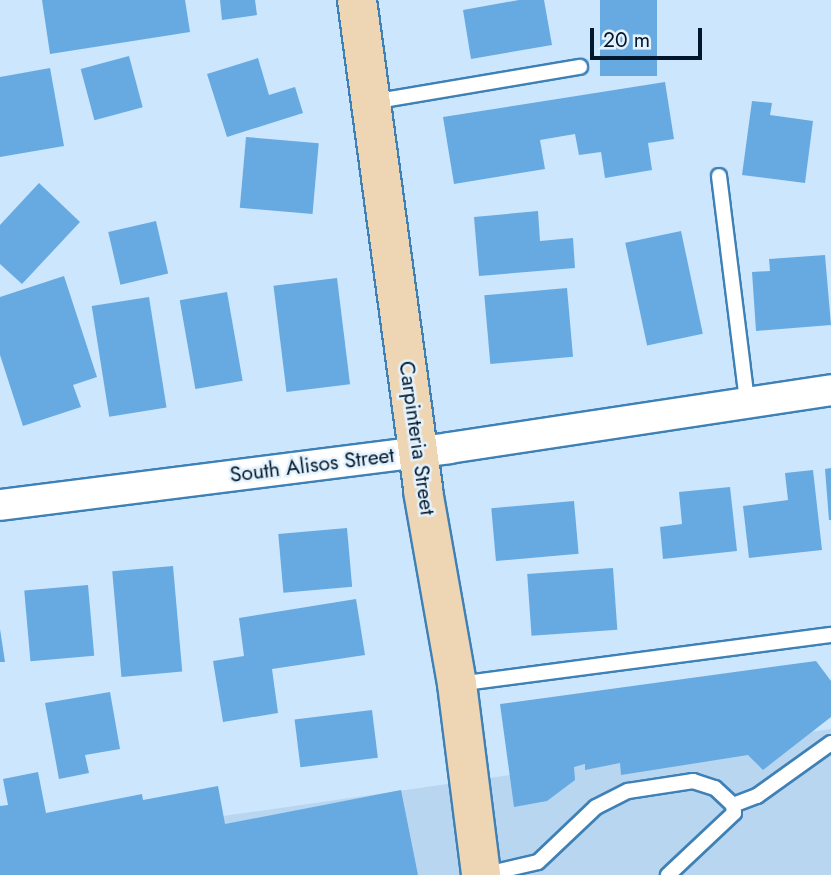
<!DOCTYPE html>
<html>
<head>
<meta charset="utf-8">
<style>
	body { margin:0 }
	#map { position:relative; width:831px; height:875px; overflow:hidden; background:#cce6fe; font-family:Jost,sans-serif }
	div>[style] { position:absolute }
	.built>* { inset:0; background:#b9d6f0 }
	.building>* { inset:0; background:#67aae1; transform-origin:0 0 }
	.roads { filter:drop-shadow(2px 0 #3e81b6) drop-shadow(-2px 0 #3e81b6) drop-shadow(0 2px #3e81b6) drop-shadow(0 -2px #3e81b6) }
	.lane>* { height:14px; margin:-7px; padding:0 7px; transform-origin:7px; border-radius:7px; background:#fff }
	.street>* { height:30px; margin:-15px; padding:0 15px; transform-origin:15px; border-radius:15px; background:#fff }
	.secondary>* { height:38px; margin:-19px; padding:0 19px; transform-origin:19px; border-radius:19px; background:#eed6b5 }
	span { translate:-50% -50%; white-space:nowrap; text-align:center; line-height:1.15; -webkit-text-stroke:5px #e4f2fd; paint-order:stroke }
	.street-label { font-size:21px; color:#00172c }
	.scale { position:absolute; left:590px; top:28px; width:112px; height:32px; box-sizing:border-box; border:4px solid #00172c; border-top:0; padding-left:9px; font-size:21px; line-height:24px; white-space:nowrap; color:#00172c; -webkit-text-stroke:5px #e4f2fd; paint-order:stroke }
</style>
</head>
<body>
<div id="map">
	<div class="built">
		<div style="clip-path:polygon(831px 729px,831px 875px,0 875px,0 848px)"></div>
	</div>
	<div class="building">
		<div style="clip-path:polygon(42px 0,185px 0,190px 32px,50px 54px)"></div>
		<div style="clip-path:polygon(220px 0,255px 0,257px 15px,222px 20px)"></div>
		<div style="clip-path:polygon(519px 0,544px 0,552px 45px,471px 59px,463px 10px)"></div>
		<div style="left:600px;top:0;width:57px;height:76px"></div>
		<div style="left:129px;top:56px;width:53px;height:50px;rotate:75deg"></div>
		<div style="clip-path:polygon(258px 58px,269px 95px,295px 87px,303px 113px,227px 137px,207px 74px)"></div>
		<div style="clip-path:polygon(50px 68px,64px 146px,0 157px,0 77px)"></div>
		<div style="clip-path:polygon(665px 82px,674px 139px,648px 143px,652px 170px,605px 178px,601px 152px,579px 155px,575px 134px,540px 140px,545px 169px,454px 184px,443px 117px)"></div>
		<div style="clip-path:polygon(752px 101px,772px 103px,770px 115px,813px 121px,805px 183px,742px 175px)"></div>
		<div style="left:246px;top:137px;width:73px;height:71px;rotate:5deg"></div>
		<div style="clip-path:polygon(39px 183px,80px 222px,22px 284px,0 264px,0 225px)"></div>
		<div style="clip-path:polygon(538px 211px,540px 241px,573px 238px,575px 268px,479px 276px,474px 217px)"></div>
		<div style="left:156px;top:221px;width:54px;height:49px;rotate:77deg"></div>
		<div style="left:681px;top:231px;width:105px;height:57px;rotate:78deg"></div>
		<div style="clip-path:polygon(825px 255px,831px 325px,756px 331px,752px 272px,770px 271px,769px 259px)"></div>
		<div style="clip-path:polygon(64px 276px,97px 377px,73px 385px,81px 407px,23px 426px,0 355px,0 297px)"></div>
		<div style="left:337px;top:278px;width:107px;height:64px;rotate:83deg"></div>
		<div style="left:567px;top:288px;width:69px;height:83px;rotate:85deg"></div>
		<div style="left:227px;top:292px;width:90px;height:48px;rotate:80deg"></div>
		<div style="left:149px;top:297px;width:112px;height:58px;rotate:81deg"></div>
		<div style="clip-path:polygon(831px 468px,831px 520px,829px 520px,825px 469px)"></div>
		<div style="clip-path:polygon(813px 470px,822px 550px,749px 558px,743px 506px,788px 500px,785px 473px)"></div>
		<div style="clip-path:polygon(730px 487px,737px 551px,663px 559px,660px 527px,682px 524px,679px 492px)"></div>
		<div style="left:574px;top:501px;width:53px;height:83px;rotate:85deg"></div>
		<div style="left:347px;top:528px;width:59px;height:69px;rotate:85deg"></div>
		<div style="left:173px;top:566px;width:106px;height:61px;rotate:85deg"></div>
		<div style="left:613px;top:568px;width:62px;height:86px;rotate:86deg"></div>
		<div style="left:88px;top:585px;width:71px;height:64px;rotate:85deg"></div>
		<div style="clip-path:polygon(356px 599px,365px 655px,272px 669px,278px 713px,223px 722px,213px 661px,244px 656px,239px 618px)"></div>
		<div style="clip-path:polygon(0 629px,5px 662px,0 662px)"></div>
		<div style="clip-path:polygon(816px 661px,831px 681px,831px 717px,763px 770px,748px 755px,621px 775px,620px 763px,585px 770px,585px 764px,574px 767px,575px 780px,547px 801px,514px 807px,500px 704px)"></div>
		<div style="clip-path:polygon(110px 692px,120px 749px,85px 755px,89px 773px,59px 779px,45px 703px)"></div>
		<div style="left:372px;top:710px;width:48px;height:78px;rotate:83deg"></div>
		<div style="clip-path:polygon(38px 772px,46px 813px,142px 794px,143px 800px,218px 786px,225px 824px,401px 790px,418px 875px,0 875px,0 806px,8px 805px,3px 779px)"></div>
	</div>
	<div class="roads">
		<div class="lane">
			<div style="left:372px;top:102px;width:211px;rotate:-9.6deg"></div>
			<div style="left:719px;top:176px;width:227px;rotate:82.9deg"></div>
			<div style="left:458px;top:684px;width:376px;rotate:-7.5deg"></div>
			<div style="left:733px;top:805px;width:26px;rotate:-21deg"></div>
			<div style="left:757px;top:796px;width:91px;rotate:-35.6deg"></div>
			<div style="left:482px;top:875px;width:57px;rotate:-13.1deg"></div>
			<div style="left:538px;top:862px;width:80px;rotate:-43.5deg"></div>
			<div style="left:596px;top:807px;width:36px;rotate:-27deg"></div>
			<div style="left:628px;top:791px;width:66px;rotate:-8.7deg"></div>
			<div style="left:693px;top:781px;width:23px;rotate:18deg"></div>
			<div style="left:715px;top:788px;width:25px;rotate:43deg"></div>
			<div style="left:733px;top:805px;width:8px;rotate:83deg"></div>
			<div style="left:734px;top:813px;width:91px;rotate:136.8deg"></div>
		</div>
		<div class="street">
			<div style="left:0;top:505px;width:453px;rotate:-7.2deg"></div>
			<div style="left:449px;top:448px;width:386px;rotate:-8.6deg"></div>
		</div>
		<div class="secondary">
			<div style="left:357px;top:0;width:495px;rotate:82.3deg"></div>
			<div style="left:423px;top:491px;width:196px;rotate:80deg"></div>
			<div style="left:457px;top:684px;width:193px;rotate:82.8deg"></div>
		</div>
	</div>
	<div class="street-label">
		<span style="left:417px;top:438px;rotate:82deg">Carpinteria Street</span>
		<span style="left:312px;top:465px;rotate:-7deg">South Alisos Street</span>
	</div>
	<div class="scale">20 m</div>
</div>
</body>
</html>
